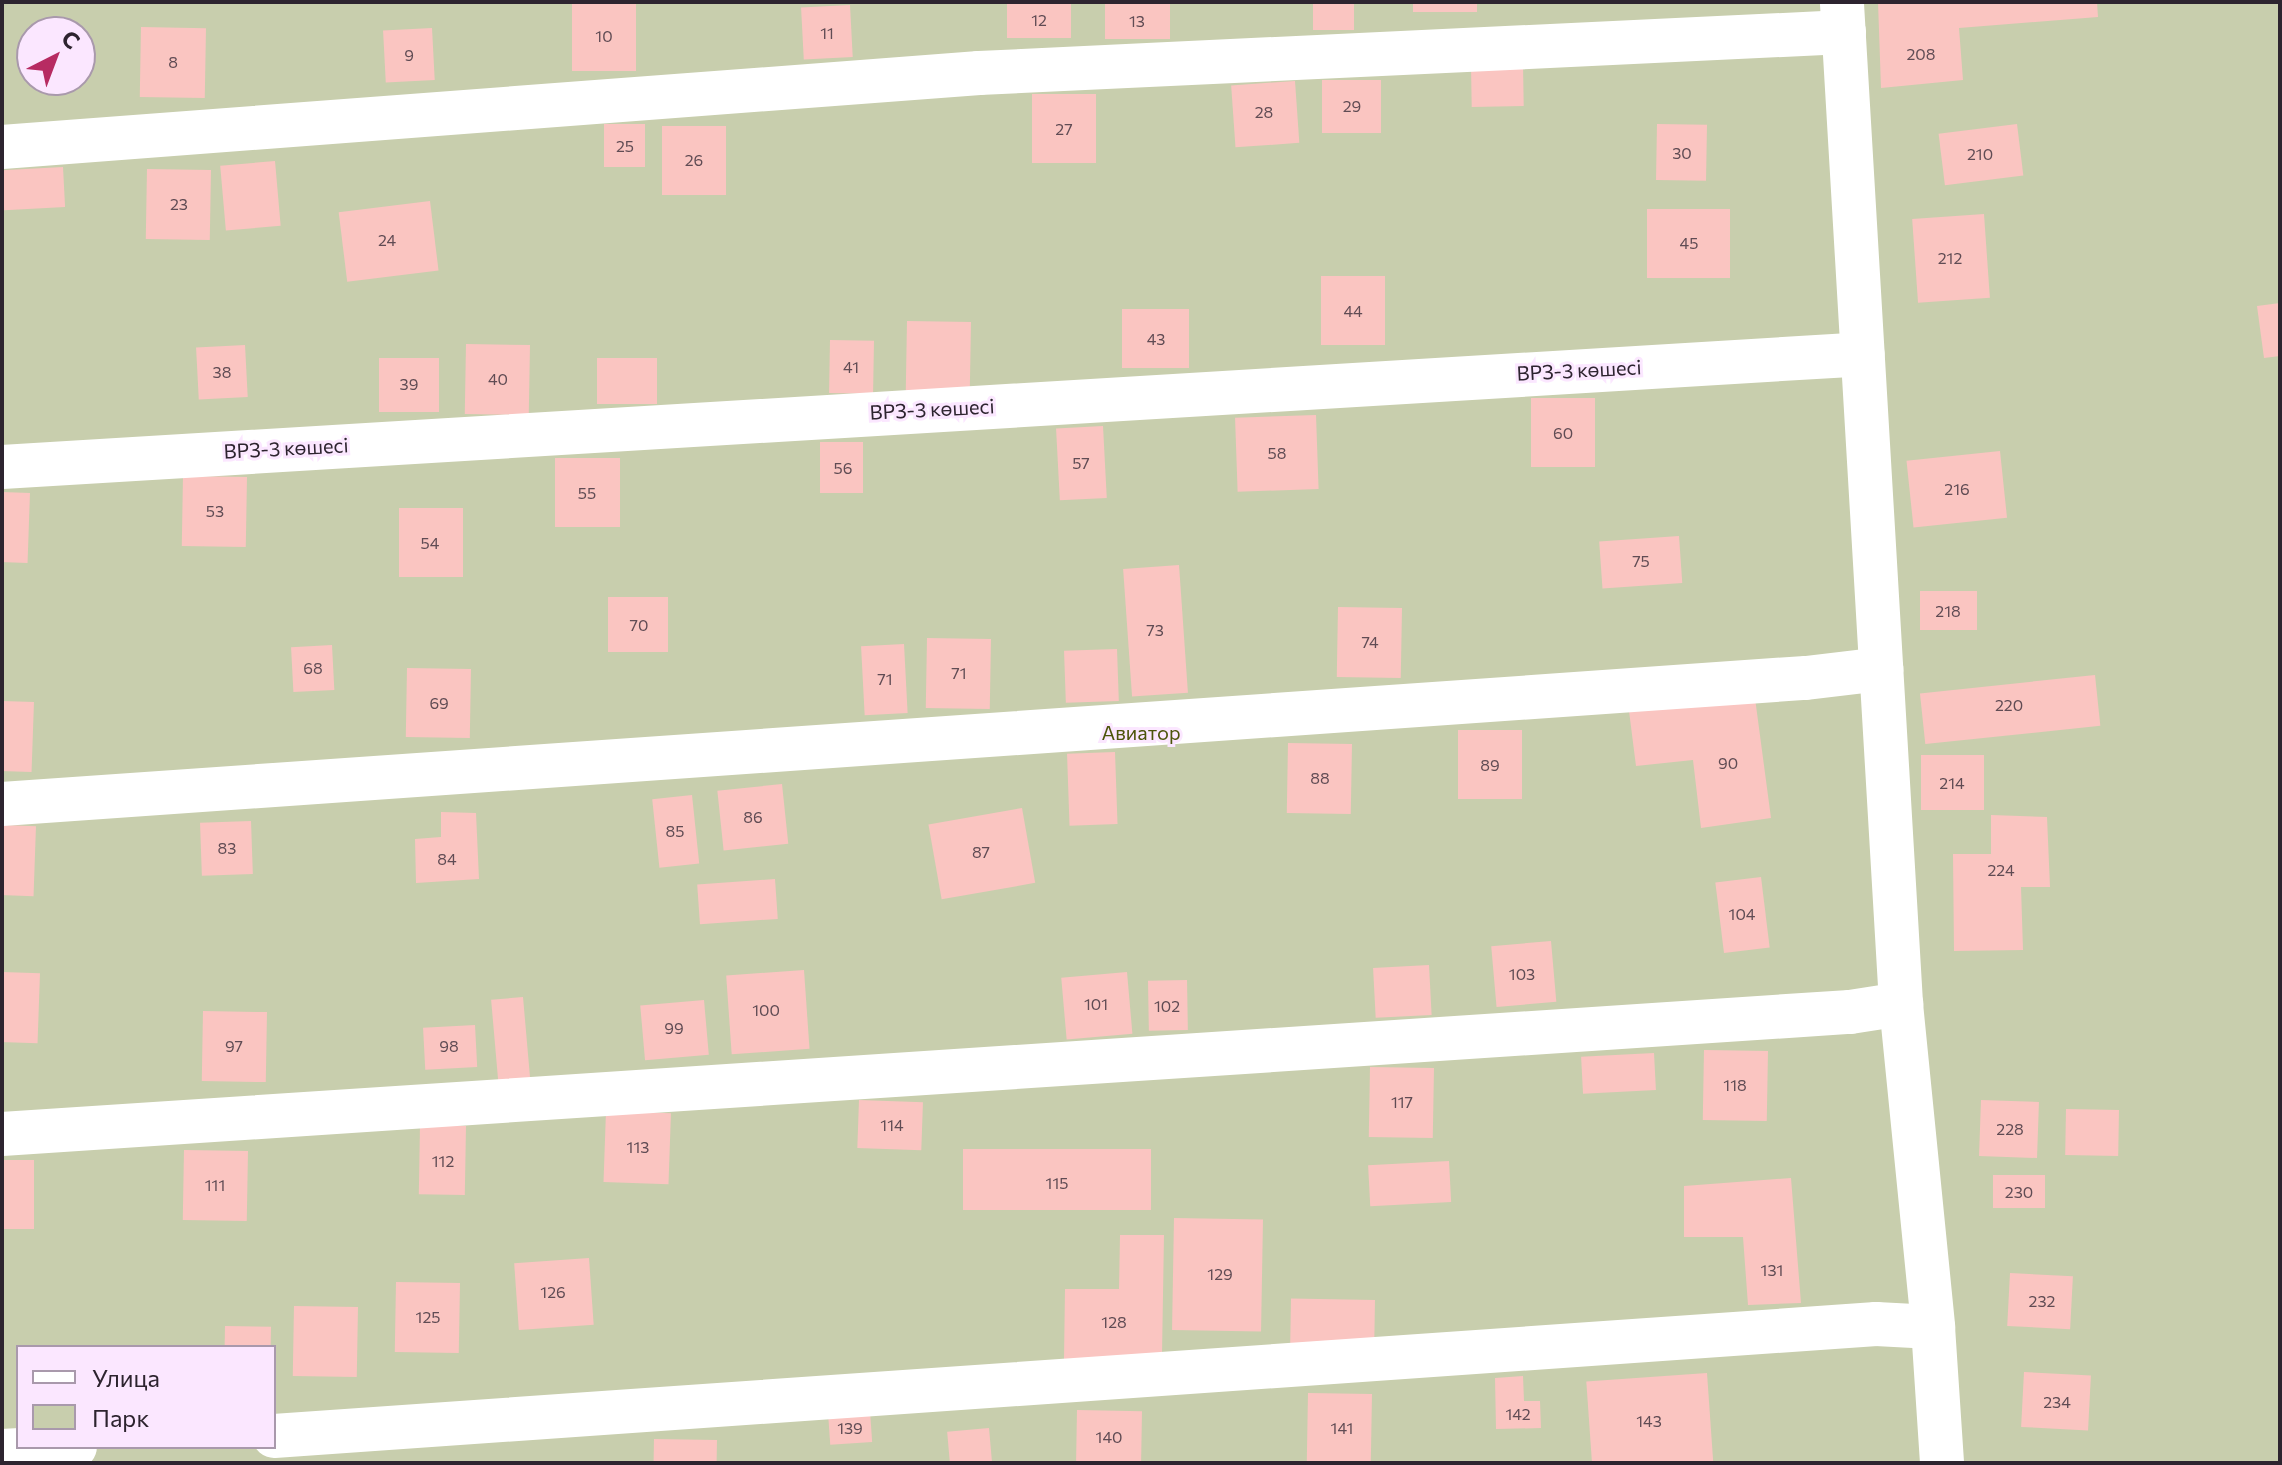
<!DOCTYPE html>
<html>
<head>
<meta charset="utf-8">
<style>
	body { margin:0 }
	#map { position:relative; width:2282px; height:1465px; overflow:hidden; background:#fbe7ff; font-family:Commissioner,sans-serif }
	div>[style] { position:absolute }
	.green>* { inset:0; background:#c8cead }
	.building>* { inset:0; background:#fac5c1; transform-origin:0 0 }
	.minor>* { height:44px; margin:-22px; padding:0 22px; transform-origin:22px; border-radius:22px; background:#fff }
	span { translate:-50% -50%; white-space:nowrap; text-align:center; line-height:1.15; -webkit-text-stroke:6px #fbe7ff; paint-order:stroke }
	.number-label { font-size:16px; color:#604c54 }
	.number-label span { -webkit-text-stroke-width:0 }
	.street-label { font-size:20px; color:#2d242f }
	.park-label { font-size:20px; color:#4c540a }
	.frame { position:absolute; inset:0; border:4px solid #2d242f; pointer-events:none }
	.legend { position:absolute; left:16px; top:1345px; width:260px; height:104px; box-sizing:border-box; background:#fbe7ff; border:2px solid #a999ac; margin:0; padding:10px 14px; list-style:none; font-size:24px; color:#2d242f }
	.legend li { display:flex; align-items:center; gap:16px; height:40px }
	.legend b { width:40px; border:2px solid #a999ac }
	.north { position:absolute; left:16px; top:16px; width:80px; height:80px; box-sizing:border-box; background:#fbe7ff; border:2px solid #a999ac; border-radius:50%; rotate:42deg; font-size:22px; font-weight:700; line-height:32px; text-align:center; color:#2d242f }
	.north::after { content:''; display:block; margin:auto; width:28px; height:36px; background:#b72b62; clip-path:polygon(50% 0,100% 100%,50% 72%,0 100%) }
</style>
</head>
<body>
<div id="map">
	<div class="green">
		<div style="clip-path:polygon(evenodd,2px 2px,2280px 2px,2280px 1463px,2px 1463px,2px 2px,32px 32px,80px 32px,80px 80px,32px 80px,32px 32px,2px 2px,18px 1347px,274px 1347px,274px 1447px,18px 1447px,18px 1347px)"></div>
	</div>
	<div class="building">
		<div style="left:572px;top:2px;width:64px;height:69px"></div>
		<div style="left:1007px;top:2px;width:64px;height:36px"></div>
		<div style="left:1105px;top:2px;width:65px;height:37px"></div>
		<div style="left:1313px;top:2px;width:41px;height:28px"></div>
		<div style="left:1413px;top:2px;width:64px;height:10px"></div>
		<div style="clip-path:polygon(1878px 2px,2097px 2px,2098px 17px,1959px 28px,1963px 80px,1881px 88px)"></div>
		<div style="left:850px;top:5px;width:52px;height:49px;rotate:87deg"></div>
		<div style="left:141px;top:27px;width:65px;height:70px;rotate:1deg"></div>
		<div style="left:432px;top:28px;width:52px;height:49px;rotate:87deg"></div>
		<div style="left:1523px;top:65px;width:41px;height:52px;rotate:89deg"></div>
		<div style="left:1322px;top:80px;width:59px;height:53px"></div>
		<div style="left:1295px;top:81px;width:62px;height:64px;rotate:86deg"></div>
		<div style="left:1032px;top:94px;width:64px;height:69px"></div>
		<div style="left:604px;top:124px;width:41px;height:43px"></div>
		<div style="left:1657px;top:124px;width:50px;height:56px;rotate:1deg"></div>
		<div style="left:2017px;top:124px;width:52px;height:79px;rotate:83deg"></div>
		<div style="left:662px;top:126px;width:64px;height:69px"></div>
		<div style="left:275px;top:161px;width:65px;height:55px;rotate:85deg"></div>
		<div style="left:63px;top:167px;width:40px;height:61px;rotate:87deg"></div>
		<div style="left:147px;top:169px;width:64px;height:70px;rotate:1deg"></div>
		<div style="left:430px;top:201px;width:70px;height:92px;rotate:83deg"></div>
		<div style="left:1647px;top:209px;width:83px;height:69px"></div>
		<div style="left:1984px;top:214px;width:84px;height:72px;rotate:86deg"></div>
		<div style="left:1321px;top:276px;width:64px;height:69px"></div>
		<div style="clip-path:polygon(2280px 303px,2280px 356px,2264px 358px,2257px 306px)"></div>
		<div style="left:1189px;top:309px;width:59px;height:67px;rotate:90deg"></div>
		<div style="left:907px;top:321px;width:64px;height:70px;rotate:1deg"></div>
		<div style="left:830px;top:340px;width:44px;height:53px;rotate:1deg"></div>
		<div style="left:466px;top:344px;width:64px;height:70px;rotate:1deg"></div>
		<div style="left:245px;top:345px;width:52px;height:49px;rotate:87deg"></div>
		<div style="left:379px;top:358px;width:60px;height:54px"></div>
		<div style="left:657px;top:358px;width:46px;height:60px;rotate:90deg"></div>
		<div style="left:1531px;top:398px;width:64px;height:69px"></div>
		<div style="left:1316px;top:415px;width:74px;height:81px;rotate:88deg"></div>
		<div style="left:1103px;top:426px;width:72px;height:47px;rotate:87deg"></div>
		<div style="left:820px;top:442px;width:43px;height:51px"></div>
		<div style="left:2000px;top:451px;width:67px;height:94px;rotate:84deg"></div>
		<div style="left:555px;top:458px;width:65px;height:69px"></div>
		<div style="left:183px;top:476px;width:64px;height:70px;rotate:1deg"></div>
		<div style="left:2px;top:492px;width:28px;height:70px;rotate:2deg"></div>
		<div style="left:399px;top:508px;width:64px;height:69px"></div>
		<div style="left:1679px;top:536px;width:47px;height:80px;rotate:86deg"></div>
		<div style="left:1179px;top:565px;width:128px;height:56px;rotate:86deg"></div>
		<div style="left:1920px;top:591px;width:57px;height:39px"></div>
		<div style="left:608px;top:597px;width:60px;height:55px"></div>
		<div style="left:1338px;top:607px;width:64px;height:70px;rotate:1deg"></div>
		<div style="left:927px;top:638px;width:64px;height:70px;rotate:1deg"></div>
		<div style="left:904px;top:644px;width:69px;height:43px;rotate:87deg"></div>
		<div style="left:332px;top:645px;width:45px;height:41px;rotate:87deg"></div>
		<div style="left:1117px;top:649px;width:52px;height:53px;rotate:88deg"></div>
		<div style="left:407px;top:668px;width:64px;height:69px;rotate:1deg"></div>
		<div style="left:2095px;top:675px;width:51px;height:176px;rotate:84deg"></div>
		<div style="clip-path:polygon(1755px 698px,1771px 818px,1701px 828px,1693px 760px,1636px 766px,1629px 711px)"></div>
		<div style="left:2px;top:701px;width:32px;height:70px;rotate:2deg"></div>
		<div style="left:1458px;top:730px;width:64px;height:69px"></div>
		<div style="left:1288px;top:743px;width:64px;height:70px;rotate:1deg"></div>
		<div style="left:1115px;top:752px;width:72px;height:48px;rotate:88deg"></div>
		<div style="left:1921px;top:755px;width:63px;height:55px"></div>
		<div style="left:782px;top:784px;width:60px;height:65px;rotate:84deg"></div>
		<div style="left:692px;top:795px;width:69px;height:40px;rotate:84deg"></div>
		<div style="left:1022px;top:808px;width:76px;height:95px;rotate:80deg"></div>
		<div style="clip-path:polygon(441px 812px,476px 813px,479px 879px,416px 883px,415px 839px,441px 837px)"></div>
		<div style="clip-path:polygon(1991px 815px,2047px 817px,2050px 887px,2021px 887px,2023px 950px,1954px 951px,1953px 854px,1991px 854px)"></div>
		<div style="left:251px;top:821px;width:53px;height:51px;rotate:88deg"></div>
		<div style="left:2px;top:825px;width:34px;height:70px;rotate:2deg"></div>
		<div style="left:1761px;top:877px;width:71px;height:46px;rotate:83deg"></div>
		<div style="left:775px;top:879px;width:40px;height:78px;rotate:86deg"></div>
		<div style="left:1551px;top:941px;width:61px;height:60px;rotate:85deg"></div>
		<div style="left:1429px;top:965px;width:50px;height:56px;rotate:87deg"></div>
		<div style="left:804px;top:970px;width:79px;height:78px;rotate:86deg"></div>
		<div style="left:2px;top:972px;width:38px;height:70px;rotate:2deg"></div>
		<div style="left:1127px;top:972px;width:62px;height:66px;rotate:85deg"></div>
		<div style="left:1187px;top:980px;width:50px;height:39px;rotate:89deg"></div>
		<div style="left:523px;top:997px;width:84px;height:32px;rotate:85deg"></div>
		<div style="left:704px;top:1000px;width:55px;height:64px;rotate:85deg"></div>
		<div style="left:203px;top:1011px;width:64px;height:70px;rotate:1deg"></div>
		<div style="left:475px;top:1025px;width:42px;height:52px;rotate:87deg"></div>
		<div style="left:1704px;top:1050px;width:64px;height:70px;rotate:1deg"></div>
		<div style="left:1654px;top:1053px;width:37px;height:73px;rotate:87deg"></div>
		<div style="left:1370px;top:1067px;width:64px;height:70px;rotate:1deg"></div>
		<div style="left:859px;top:1100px;width:64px;height:48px;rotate:2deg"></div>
		<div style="left:1981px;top:1100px;width:58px;height:56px;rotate:2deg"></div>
		<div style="left:2066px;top:1109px;width:53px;height:46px;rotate:1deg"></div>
		<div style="left:606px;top:1111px;width:65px;height:71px;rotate:2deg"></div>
		<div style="left:466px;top:1126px;width:69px;height:46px;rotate:91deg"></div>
		<div style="left:1151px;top:1149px;width:61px;height:188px;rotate:90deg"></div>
		<div style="left:184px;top:1150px;width:64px;height:70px;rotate:1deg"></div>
		<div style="left:2px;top:1160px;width:32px;height:69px"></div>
		<div style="left:1449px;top:1161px;width:41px;height:81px;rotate:87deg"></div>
		<div style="left:2045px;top:1175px;width:33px;height:52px;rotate:90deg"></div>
		<div style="clip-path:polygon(1791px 1178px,1801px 1303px,1748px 1305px,1743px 1237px,1684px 1237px,1684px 1186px)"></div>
		<div style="left:1174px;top:1218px;width:89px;height:112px;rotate:1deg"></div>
		<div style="clip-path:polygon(1120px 1235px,1164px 1235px,1162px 1355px,1064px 1359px,1065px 1289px,1119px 1289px)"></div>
		<div style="left:589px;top:1258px;width:67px;height:75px;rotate:86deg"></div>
		<div style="left:2010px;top:1273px;width:63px;height:53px;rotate:3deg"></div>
		<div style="left:396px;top:1282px;width:64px;height:70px;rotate:1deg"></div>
		<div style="left:1375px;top:1300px;width:46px;height:84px;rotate:91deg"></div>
		<div style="left:294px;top:1306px;width:64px;height:70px;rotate:1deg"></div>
		<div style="left:225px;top:1326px;width:46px;height:21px;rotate:1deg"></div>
		<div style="left:2024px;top:1372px;width:67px;height:55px;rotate:3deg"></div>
		<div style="left:1707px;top:1373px;width:90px;height:121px;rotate:86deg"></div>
		<div style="clip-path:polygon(1523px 1376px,1524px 1401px,1540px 1401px,1541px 1428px,1496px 1429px,1495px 1378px)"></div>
		<div style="left:1308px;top:1393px;width:64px;height:70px;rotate:1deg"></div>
		<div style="left:1077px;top:1410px;width:65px;height:53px;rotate:1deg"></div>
		<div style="left:870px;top:1411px;width:31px;height:42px;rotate:86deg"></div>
		<div style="left:989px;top:1428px;width:35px;height:42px;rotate:85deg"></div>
		<div style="left:654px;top:1439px;width:63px;height:24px;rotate:1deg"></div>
	</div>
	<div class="minor">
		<div style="left:1842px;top:4px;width:1002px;rotate:86.62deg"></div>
		<div style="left:1901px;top:1004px;width:325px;rotate:84.3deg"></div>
		<div style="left:1933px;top:1327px;width:136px;rotate:86.2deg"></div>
		<div style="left:2px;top:147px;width:980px;rotate:-4.33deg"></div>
		<div style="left:979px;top:73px;width:866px;rotate:-2.71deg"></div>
		<div style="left:2px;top:467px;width:1864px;rotate:-3.47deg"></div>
		<div style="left:2px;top:804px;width:1808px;rotate:-4deg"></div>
		<div style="left:1806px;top:678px;width:76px;rotate:-6.8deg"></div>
		<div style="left:2px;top:1134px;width:1852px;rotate:-3.78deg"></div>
		<div style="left:1850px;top:1012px;width:52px;rotate:-8.9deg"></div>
		<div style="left:274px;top:1436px;width:1606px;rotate:-4deg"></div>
		<div style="left:1876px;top:1324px;width:57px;rotate:3deg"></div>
		<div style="left:2px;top:1451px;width:73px;rotate:-3.1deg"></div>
	</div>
	<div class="number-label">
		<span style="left:1039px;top:20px">12</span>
		<span style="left:1137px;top:21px">13</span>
		<span style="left:827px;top:33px">11</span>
		<span style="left:604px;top:36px">10</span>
		<span style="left:1921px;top:54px">208</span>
		<span style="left:409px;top:55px">9</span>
		<span style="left:173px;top:62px">8</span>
		<span style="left:1352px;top:106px">29</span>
		<span style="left:1264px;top:112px">28</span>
		<span style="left:1064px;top:129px">27</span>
		<span style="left:625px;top:146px">25</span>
		<span style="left:1682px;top:153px">30</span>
		<span style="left:1980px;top:154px">210</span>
		<span style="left:694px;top:160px">26</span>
		<span style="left:179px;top:204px">23</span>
		<span style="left:387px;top:240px">24</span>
		<span style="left:1689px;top:243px">45</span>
		<span style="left:1950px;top:258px">212</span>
		<span style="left:1353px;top:311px">44</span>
		<span style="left:1156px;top:339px">43</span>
		<span style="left:851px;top:367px">41</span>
		<span style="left:222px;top:372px">38</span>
		<span style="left:498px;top:379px">40</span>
		<span style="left:409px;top:384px">39</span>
		<span style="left:1563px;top:433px">60</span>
		<span style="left:1277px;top:453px">58</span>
		<span style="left:1081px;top:463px">57</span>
		<span style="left:843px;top:468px">56</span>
		<span style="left:1957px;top:489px">216</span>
		<span style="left:587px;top:493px">55</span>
		<span style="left:215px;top:511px">53</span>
		<span style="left:430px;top:543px">54</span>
		<span style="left:1641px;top:561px">75</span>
		<span style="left:1948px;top:611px">218</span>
		<span style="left:639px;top:625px">70</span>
		<span style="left:1155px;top:630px">73</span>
		<span style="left:1370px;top:642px">74</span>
		<span style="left:313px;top:668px">68</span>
		<span style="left:959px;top:673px">71</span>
		<span style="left:885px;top:679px">71</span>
		<span style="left:439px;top:703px">69</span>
		<span style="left:2009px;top:705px">220</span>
		<span style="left:1728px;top:763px">90</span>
		<span style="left:1490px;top:765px">89</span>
		<span style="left:1320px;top:778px">88</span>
		<span style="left:1952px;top:783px">214</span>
		<span style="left:753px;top:817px">86</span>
		<span style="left:675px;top:831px">85</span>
		<span style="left:227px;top:848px">83</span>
		<span style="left:981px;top:852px">87</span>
		<span style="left:447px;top:859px">84</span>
		<span style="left:2001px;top:870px">224</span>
		<span style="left:1742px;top:914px">104</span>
		<span style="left:1522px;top:974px">103</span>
		<span style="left:1096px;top:1004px">101</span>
		<span style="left:1167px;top:1006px">102</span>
		<span style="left:766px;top:1010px">100</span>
		<span style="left:674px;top:1028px">99</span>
		<span style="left:234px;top:1046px">97</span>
		<span style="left:449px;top:1046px">98</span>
		<span style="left:1735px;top:1085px">118</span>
		<span style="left:1402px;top:1102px">117</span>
		<span style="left:892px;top:1125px">114</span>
		<span style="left:2010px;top:1129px">228</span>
		<span style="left:638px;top:1147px">113</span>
		<span style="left:443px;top:1161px">112</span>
		<span style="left:1057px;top:1183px">115</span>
		<span style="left:215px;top:1185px">111</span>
		<span style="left:2019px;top:1192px">230</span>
		<span style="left:1772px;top:1270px">131</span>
		<span style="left:1220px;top:1274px">129</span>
		<span style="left:553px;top:1292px">126</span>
		<span style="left:2042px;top:1301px">232</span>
		<span style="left:428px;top:1317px">125</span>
		<span style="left:1114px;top:1322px">128</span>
		<span style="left:2057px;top:1402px">234</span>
		<span style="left:1518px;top:1414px">142</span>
		<span style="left:1649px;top:1421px">143</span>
		<span style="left:850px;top:1428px">139</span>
		<span style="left:1342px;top:1428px">141</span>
		<span style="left:1109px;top:1437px">140</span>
	</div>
	<div class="street-label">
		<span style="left:1579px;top:370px;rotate:-3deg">ВРЗ-3 көшесі</span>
		<span style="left:932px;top:409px;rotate:-3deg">ВРЗ-3 көшесі</span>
		<span style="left:286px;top:448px;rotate:-3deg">ВРЗ-3 көшесі</span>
	</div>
	<div class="park-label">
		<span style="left:1141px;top:732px">Авиатор</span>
	</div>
	<div class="frame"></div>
	<ul class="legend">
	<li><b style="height:10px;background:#fff"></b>Улица</li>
	<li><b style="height:22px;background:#c8cead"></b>Парк</li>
	</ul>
	<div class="north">С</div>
</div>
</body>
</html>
